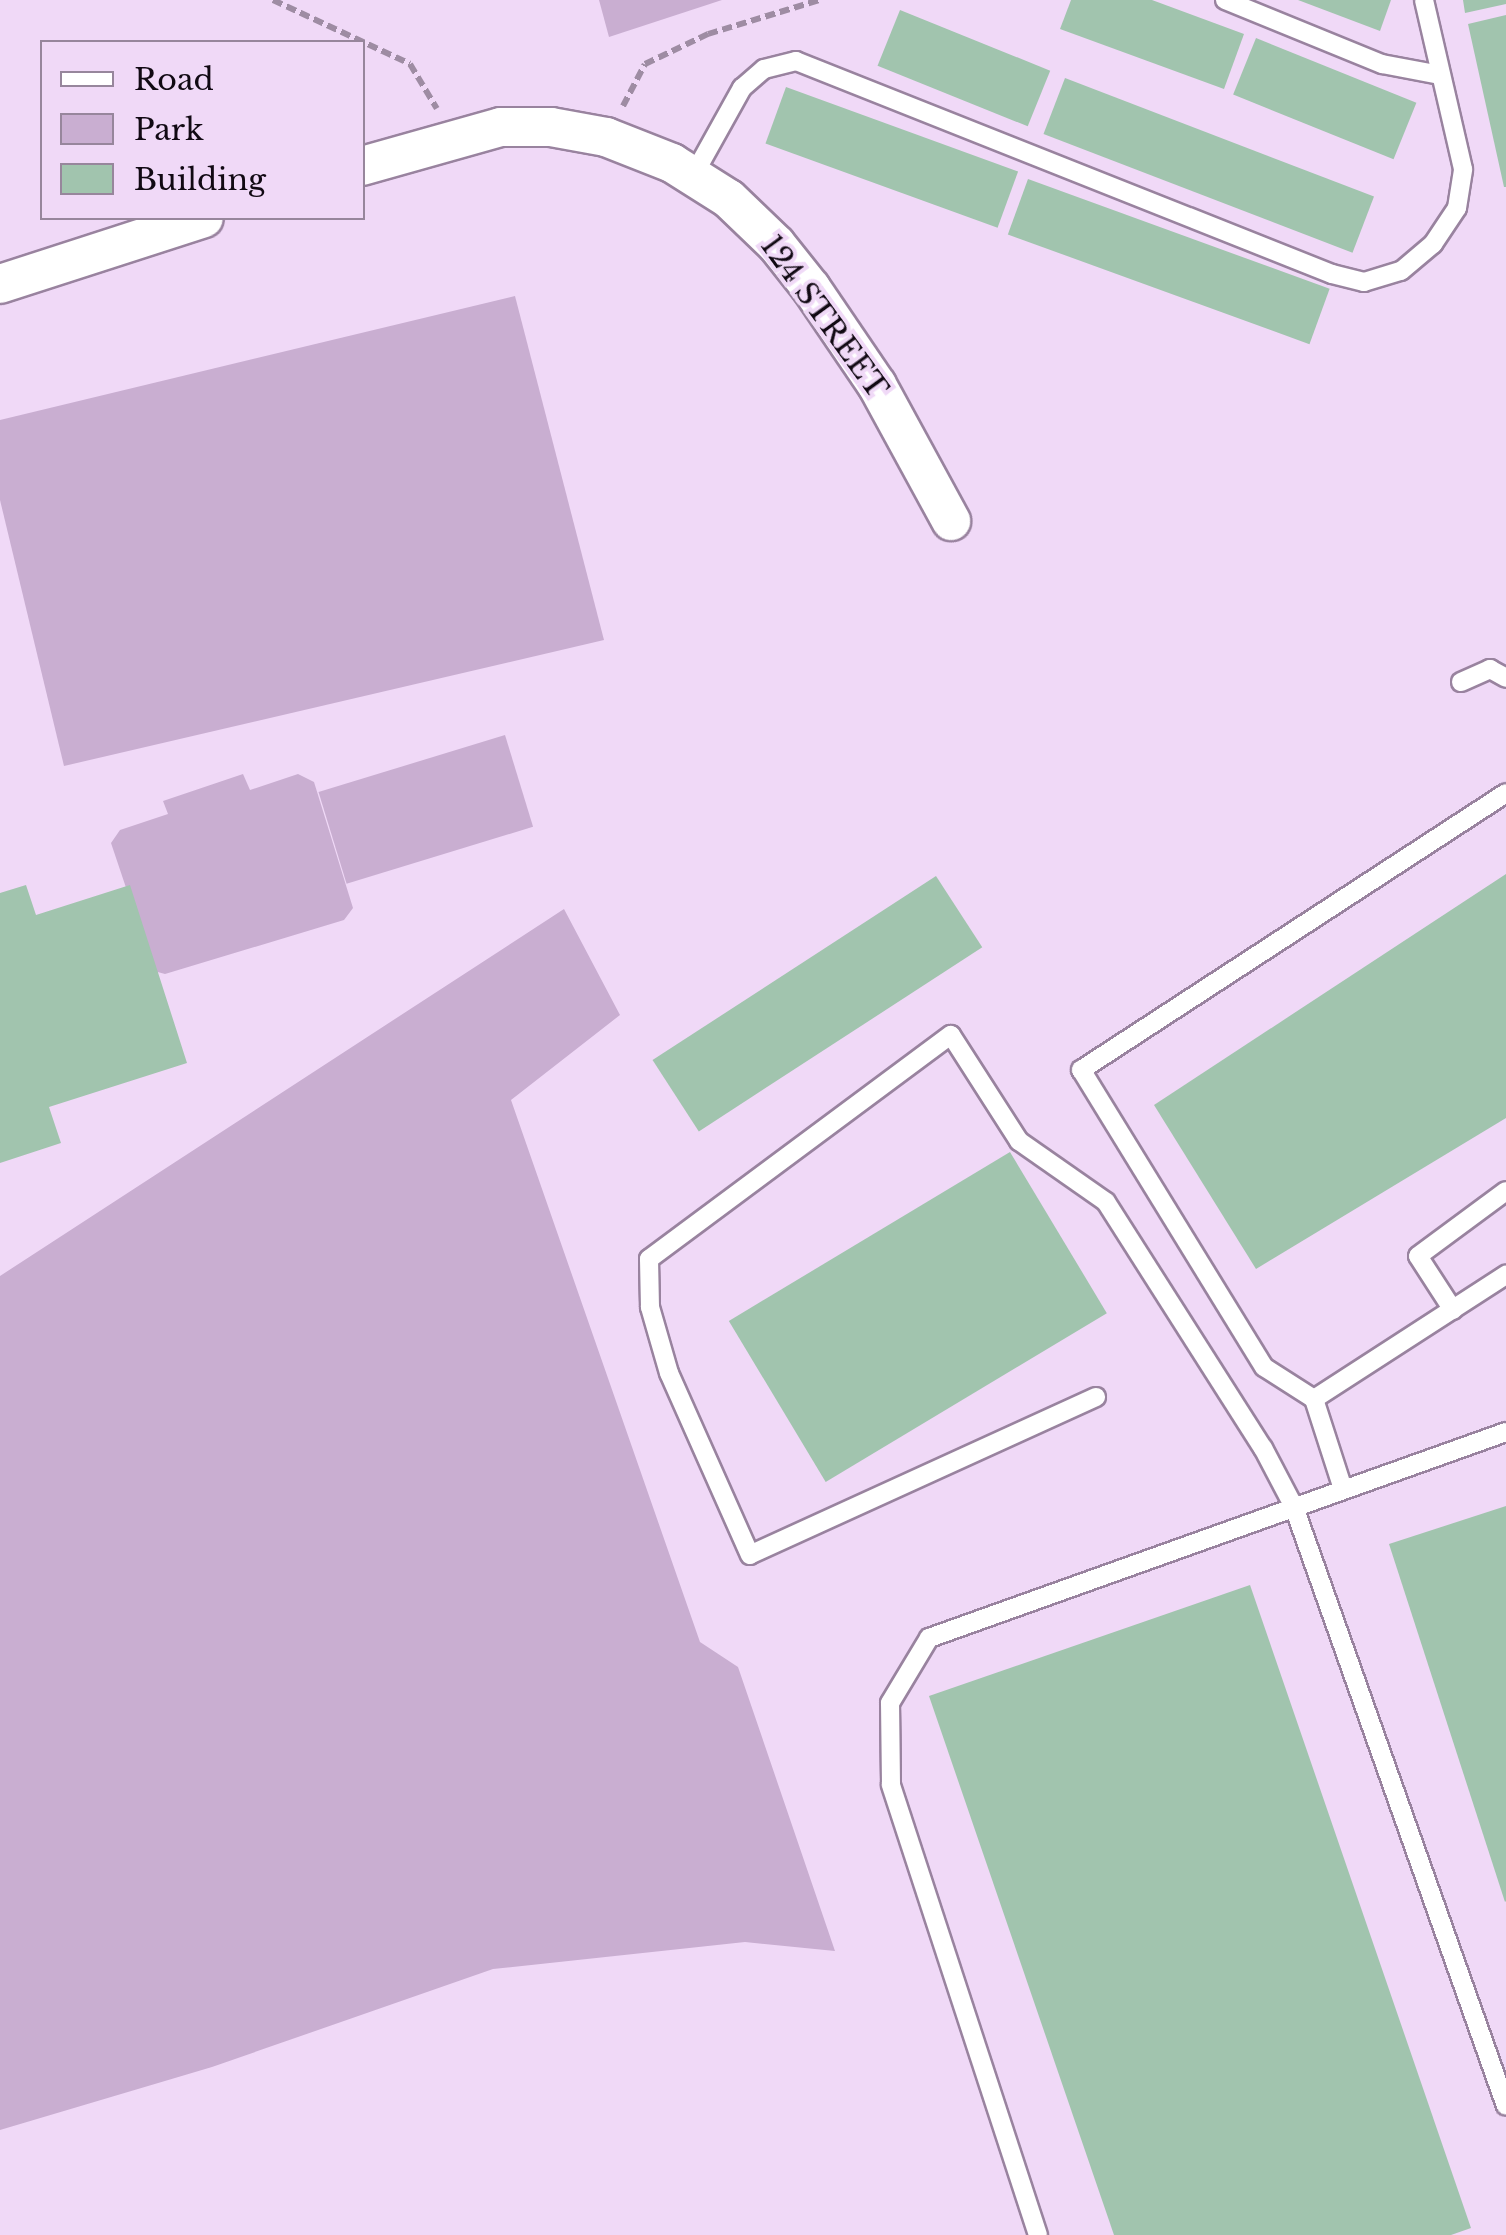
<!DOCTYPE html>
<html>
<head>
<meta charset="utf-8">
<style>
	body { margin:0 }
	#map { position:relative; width:1506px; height:2235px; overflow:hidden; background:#f0d9f7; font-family:"Libre Baskerville",serif }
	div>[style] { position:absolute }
	.green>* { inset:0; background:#c9aed1; transform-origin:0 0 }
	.building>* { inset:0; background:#a1c4ae; transform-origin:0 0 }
	.path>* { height:6px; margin-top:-3px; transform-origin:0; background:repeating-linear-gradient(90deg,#9e8ca3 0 10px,transparent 0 15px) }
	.roads { filter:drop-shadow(2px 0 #99839f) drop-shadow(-2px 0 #99839f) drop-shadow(0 2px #99839f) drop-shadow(0 -2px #99839f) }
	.lane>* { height:18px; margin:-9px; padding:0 9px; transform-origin:9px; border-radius:9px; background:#fff }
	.street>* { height:38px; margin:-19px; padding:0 19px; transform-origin:19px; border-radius:19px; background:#fff }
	span { translate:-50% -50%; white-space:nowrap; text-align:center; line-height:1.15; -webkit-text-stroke:8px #f0d9f7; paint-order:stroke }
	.street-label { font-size:30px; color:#110913 }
	.legend { position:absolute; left:40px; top:40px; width:325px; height:180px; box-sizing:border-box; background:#f0d9f7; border:2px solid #97869c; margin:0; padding:12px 18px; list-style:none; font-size:30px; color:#110913 }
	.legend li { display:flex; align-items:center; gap:20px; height:50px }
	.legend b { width:50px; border:2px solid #97869c }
</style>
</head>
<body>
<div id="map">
	<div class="green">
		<div style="clip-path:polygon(599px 0,722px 0,609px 37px)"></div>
		<div style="clip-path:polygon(515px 296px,604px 640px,64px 766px,0 500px,0 420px)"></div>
		<div style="left:505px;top:735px;width:96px;height:195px;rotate:73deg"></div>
		<div style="clip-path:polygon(243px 774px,250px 790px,298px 774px,314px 782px,353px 908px,344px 920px,165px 974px,154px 971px,111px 843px,120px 830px,168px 814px,163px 801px)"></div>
		<div style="clip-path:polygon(564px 909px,620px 1015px,511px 1100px,700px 1642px,738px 1667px,835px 1951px,745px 1942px,493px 1969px,212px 2067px,0 2130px,0 1276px)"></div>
	</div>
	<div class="building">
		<div style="clip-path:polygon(1071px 0,1152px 0,1244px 34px,1224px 89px,1060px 29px)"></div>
		<div style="clip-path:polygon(1298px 0,1391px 0,1380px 31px)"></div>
		<div style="clip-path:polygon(1463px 0,1506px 0,1506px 4px,1465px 13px)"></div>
		<div style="left:900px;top:10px;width:162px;height:60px;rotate:22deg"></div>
		<div style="clip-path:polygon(1506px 15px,1506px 187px,1504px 187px,1468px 24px)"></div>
		<div style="left:1256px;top:38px;width:173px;height:61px;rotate:22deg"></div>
		<div style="left:1065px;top:78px;width:331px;height:60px;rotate:21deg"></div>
		<div style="left:786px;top:87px;width:247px;height:60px;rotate:20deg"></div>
		<div style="left:1028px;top:179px;width:321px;height:59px;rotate:20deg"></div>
		<div style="clip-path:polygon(1506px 874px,1506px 1118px,1256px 1269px,1154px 1105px)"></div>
		<div style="left:936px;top:876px;width:85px;height:338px;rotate:57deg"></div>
		<div style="clip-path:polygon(26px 885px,36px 915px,130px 885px,187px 1063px,49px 1107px,61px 1143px,0 1163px,0 893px)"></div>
		<div style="left:1010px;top:1152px;width:188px;height:328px;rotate:59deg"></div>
		<div style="clip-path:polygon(1506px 1506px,1506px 1901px,1505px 1902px,1389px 1544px)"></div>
		<div style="clip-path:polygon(1250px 1585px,1471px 2228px,1451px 2235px,1114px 2235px,929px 1696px)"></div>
	</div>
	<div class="path">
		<div style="left:273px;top:0;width:151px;rotate:25deg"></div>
		<div style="left:410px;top:64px;width:52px;rotate:59deg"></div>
		<div style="left:623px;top:106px;width:47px;rotate:-62.4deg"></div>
		<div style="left:645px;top:64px;width:70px;rotate:-25.5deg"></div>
		<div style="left:708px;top:34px;width:116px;rotate:-17deg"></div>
	</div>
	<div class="roads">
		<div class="lane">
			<div style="left:1225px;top:0;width:170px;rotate:22.2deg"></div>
			<div style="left:1382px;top:64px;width:60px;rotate:10.6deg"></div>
			<div style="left:693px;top:176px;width:101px;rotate:-60.9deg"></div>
			<div style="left:742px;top:88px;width:29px;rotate:-41deg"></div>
			<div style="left:764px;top:69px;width:33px;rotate:-14deg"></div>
			<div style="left:796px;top:61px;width:577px;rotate:21.67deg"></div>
			<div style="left:1332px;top:274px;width:33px;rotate:14deg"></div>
			<div style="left:1364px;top:282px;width:39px;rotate:-17deg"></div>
			<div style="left:1401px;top:271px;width:42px;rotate:-40.2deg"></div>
			<div style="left:1433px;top:244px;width:43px;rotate:-56.3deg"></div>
			<div style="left:1457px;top:208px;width:39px;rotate:-81deg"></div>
			<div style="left:1463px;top:169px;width:173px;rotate:-103deg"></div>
			<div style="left:1461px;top:682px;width:32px;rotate:-24deg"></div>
			<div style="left:1490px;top:669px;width:18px;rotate:29deg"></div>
			<div style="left:1453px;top:1310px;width:64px;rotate:-122.9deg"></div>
			<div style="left:1418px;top:1256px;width:109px;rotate:-36.5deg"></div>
			<div style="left:1096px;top:1397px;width:380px;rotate:155.5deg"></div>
			<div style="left:750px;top:1555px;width:199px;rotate:-114deg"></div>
			<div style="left:669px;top:1373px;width:69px;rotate:-106.1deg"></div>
			<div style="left:650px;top:1307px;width:48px;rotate:-91.2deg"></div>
			<div style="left:649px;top:1259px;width:376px;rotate:-36.6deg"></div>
			<div style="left:951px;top:1035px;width:126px;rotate:57.3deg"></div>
			<div style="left:1019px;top:1141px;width:106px;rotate:35deg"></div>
			<div style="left:1106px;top:1202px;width:292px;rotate:57.5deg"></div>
			<div style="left:1263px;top:1448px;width:67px;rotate:62.3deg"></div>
			<div style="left:1294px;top:1507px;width:635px;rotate:70.51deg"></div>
			<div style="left:1314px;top:1399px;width:229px;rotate:-32.9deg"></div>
			<div style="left:1343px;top:1489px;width:95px;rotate:-107.9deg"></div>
			<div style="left:1314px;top:1399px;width:59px;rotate:-147.4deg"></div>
			<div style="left:1264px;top:1367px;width:349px;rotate:-121.6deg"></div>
			<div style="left:1081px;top:1070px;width:507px;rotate:-33.09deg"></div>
			<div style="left:1038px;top:2235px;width:474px;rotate:-108.1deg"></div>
			<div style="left:891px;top:1784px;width:81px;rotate:-90.7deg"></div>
			<div style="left:890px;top:1703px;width:76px;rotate:-59deg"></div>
			<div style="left:929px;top:1638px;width:613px;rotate:-19.65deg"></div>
		</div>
		<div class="street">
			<div style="left:362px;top:166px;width:144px;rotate:-15.7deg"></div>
			<div style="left:501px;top:127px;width:50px"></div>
			<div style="left:551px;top:127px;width:56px;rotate:10.3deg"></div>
			<div style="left:606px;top:137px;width:71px;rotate:21.5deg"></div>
			<div style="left:672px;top:163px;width:67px;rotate:32.3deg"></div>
			<div style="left:729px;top:199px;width:65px;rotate:43.8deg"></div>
			<div style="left:776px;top:244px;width:56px;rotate:51.5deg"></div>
			<div style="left:811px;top:288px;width:117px;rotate:55.8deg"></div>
			<div style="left:877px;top:385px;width:155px;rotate:61.4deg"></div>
			<div style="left:0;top:284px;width:214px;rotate:-17.9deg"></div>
		</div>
	</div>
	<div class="street-label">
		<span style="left:824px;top:317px;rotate:54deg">124 STREET</span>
	</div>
	<ul class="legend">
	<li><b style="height:12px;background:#fff"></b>Road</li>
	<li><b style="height:28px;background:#c9aed1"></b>Park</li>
	<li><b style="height:28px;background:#a1c4ae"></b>Building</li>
	</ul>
</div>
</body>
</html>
